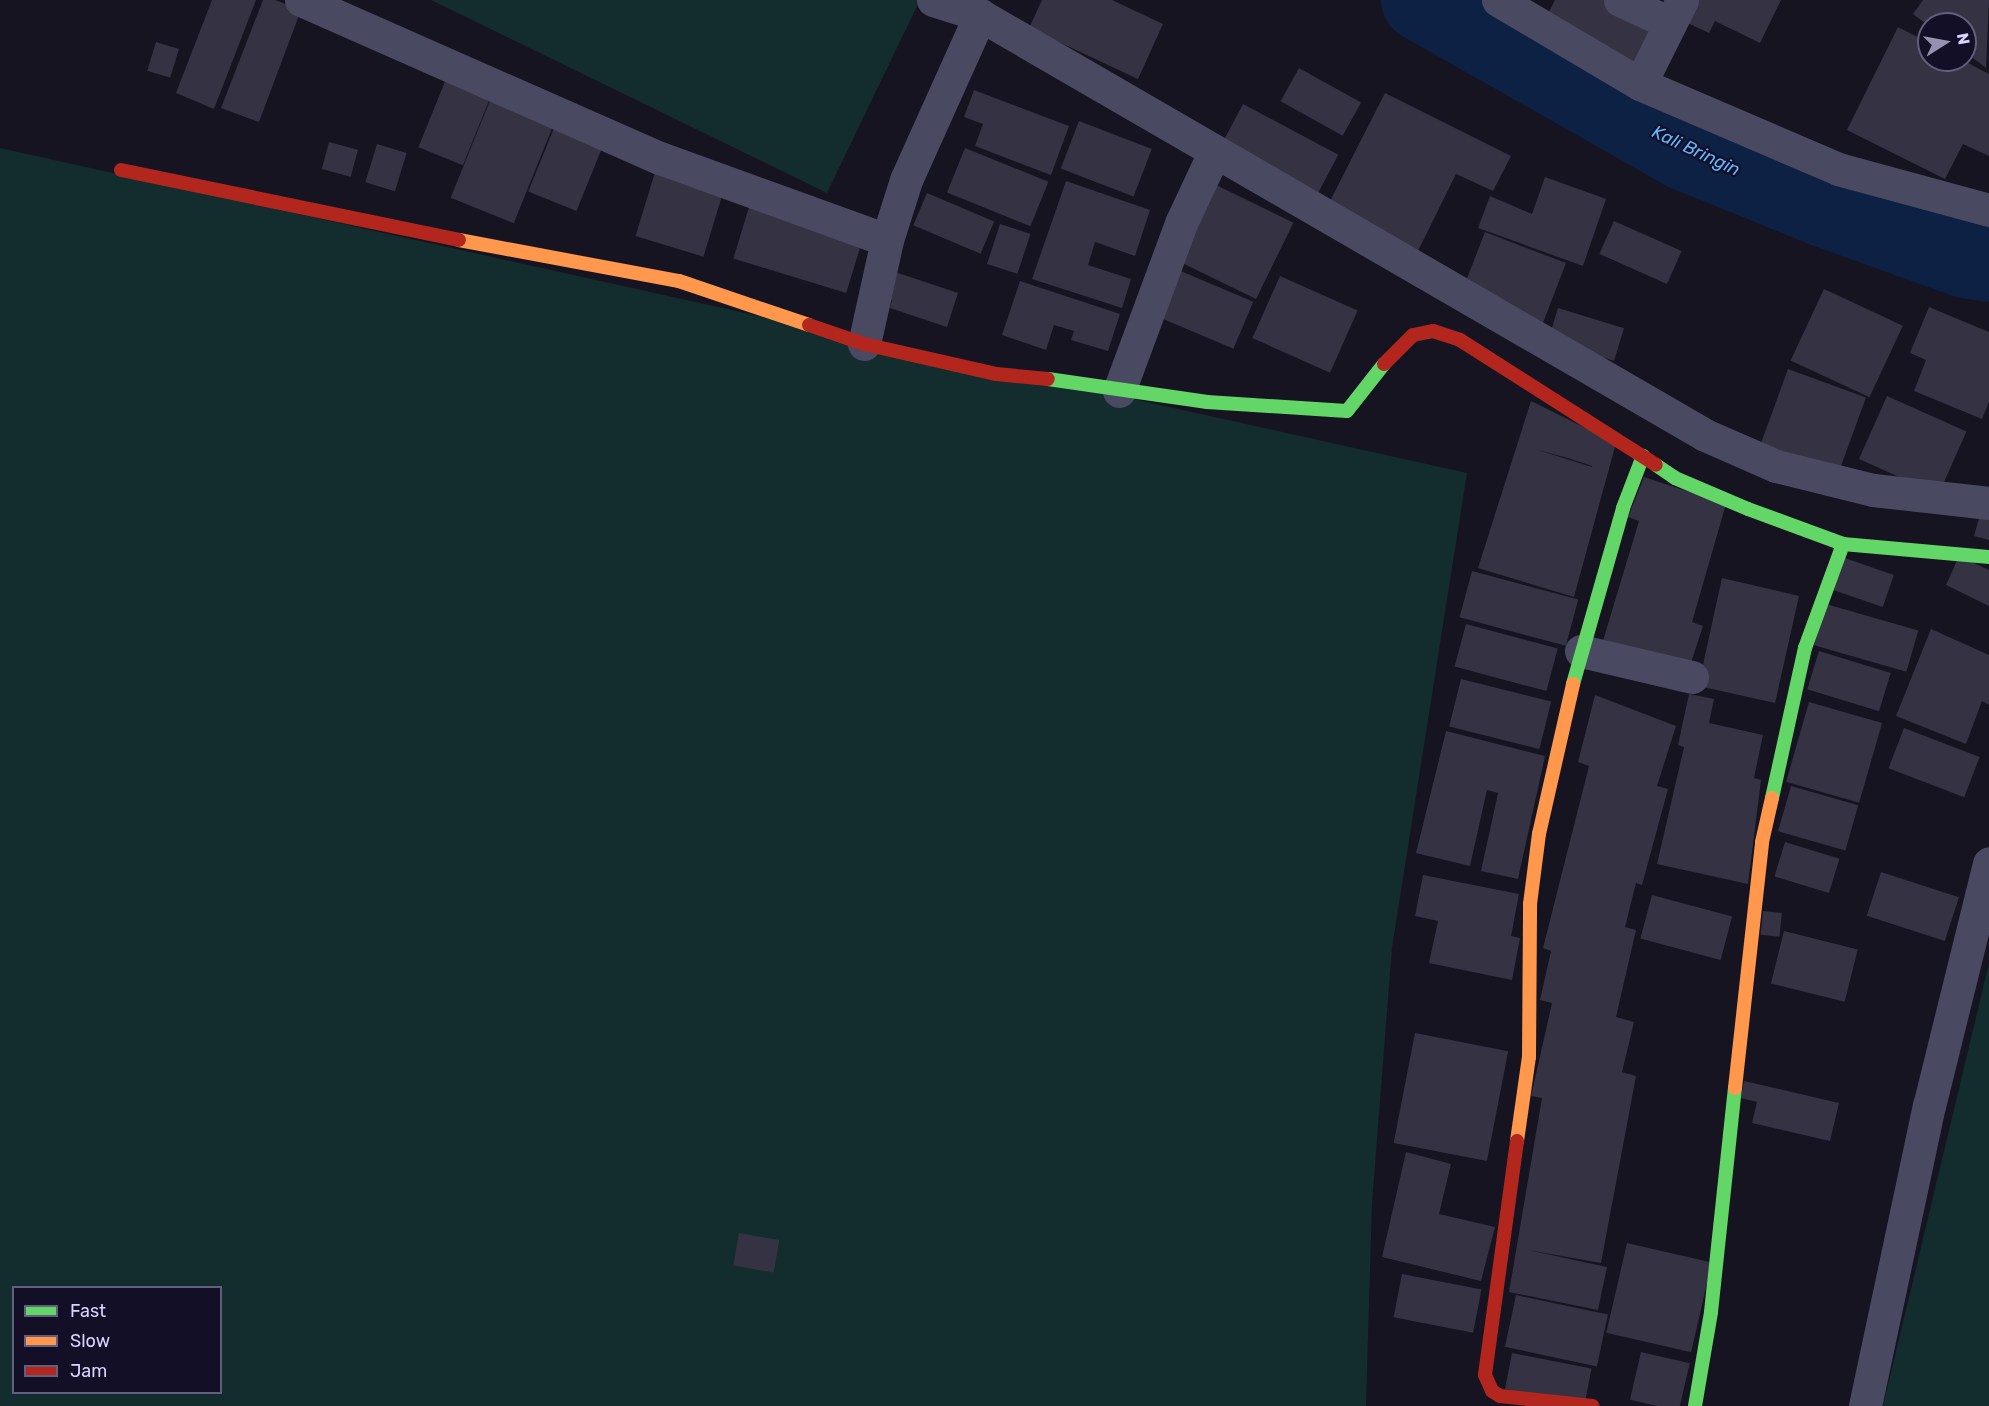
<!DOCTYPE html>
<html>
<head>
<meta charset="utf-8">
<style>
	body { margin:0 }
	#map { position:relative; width:1989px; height:1406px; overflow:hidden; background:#161421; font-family:Rubik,sans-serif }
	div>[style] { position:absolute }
	.green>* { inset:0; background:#132c2d }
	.river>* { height:82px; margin:-41px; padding:0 41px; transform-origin:41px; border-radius:41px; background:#0d2144 }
	.building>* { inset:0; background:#343243; transform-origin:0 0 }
	.street>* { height:33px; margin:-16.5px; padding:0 16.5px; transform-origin:16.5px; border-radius:16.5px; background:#4a4962 }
	.fast>* { height:14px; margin:-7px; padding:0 7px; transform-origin:7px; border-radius:7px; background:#63d668 }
	.slow>* { height:14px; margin:-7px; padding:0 7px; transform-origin:7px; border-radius:7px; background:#ff974d }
	.jam>* { height:14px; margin:-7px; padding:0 7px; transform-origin:7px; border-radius:7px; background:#b3261e }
	span { translate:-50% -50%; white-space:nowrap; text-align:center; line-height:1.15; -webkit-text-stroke:4.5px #130f26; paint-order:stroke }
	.water-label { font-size:18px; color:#62b6ff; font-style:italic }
	.legend { position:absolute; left:12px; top:1286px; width:210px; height:108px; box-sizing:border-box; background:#130f26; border:2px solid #625e7d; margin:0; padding:8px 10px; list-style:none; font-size:18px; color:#d9d4ff }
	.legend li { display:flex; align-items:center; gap:12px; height:30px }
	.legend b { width:30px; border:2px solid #625e7d }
	.north { position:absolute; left:1917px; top:12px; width:60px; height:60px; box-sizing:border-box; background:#130f26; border:2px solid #625e7d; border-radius:50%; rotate:79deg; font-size:16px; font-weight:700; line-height:24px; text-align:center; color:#d9d4ff }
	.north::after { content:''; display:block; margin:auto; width:21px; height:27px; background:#9591b1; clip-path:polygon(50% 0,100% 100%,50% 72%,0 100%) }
</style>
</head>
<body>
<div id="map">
	<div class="green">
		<div style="clip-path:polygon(431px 0,920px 0,827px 193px)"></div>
		<div style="clip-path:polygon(evenodd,0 148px,1467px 473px,1392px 948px,1372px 1203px,1366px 1406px,0 1406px,0 148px,14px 1288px,220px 1288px,220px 1392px,14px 1392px,14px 1288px)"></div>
		<div style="clip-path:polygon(1989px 963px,1989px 1406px,1883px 1406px)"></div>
	</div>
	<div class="river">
		<div style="left:1422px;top:0;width:301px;rotate:29.6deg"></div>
		<div style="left:1684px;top:149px;width:154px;rotate:22.1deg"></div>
		<div style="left:1827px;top:207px;width:148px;rotate:19.8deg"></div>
		<div style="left:1966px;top:257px;width:23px;rotate:10deg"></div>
	</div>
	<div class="building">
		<div style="clip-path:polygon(212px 0,256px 0,214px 109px,176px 93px)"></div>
		<div style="clip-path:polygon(263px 0,275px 0,301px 10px,259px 122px,221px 108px)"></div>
		<div style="clip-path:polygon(1042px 0,1112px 0,1163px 24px,1138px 79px,1029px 28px)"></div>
		<div style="clip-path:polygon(1555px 0,1604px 0,1661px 30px,1638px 75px,1543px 24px)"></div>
		<div style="clip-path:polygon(1686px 0,1781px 0,1760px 43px,1715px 21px,1709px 33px,1677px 18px)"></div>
		<div style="clip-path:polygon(1923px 0,1989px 0,1986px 68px,1965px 52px,1965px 24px,1929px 26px,1913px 14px)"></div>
		<div style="clip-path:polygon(1898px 27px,1929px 43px,1929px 60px,1962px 60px,1989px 74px,1989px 156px,1963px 144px,1945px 179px,1847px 130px)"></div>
		<div style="left:156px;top:42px;width:24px;height:30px;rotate:17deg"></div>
		<div style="left:1299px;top:68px;width:71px;height:38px;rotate:29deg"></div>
		<div style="left:448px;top:74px;width:48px;height:79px;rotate:22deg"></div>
		<div style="clip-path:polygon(974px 90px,1069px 126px,1051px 175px,975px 146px,983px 124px,964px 117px)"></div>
		<div style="left:493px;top:93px;width:68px;height:113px;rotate:22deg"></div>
		<div style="clip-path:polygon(1385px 93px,1511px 156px,1493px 191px,1456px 174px,1418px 251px,1328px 205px)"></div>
		<div style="left:1243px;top:104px;width:108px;height:43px;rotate:28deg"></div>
		<div style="left:1079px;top:121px;width:78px;height:51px;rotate:21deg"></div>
		<div style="left:556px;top:123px;width:52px;height:74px;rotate:22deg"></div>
		<div style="left:329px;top:142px;width:30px;height:28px;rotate:15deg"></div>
		<div style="left:377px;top:144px;width:31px;height:40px;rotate:17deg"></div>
		<div style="left:965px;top:148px;width:90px;height:48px;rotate:22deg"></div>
		<div style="left:656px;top:169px;width:71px;height:70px;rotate:17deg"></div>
		<div style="clip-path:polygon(1545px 177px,1606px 199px,1583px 266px,1478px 228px,1490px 196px,1532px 214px)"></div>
		<div style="clip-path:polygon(1066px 181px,1150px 210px,1135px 256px,1095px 242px,1088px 265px,1131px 279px,1122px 308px,1032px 279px)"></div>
		<div style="left:1208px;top:181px;width:95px;height:85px;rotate:26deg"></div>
		<div style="left:927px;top:193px;width:73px;height:35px;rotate:23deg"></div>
		<div style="left:750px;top:204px;width:118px;height:57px;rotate:17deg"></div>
		<div style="left:1614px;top:221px;width:74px;height:36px;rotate:24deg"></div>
		<div style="left:1000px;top:224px;width:32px;height:42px;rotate:18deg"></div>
		<div style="clip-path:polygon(1485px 232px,1566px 263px,1541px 328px,1474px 301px,1480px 286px,1466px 281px)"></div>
		<div style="clip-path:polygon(886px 269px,958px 293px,947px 327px,890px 308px,892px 300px,877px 295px)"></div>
		<div style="left:1176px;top:269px;width:84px;height:51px;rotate:23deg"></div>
		<div style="left:1280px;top:276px;width:85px;height:68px;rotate:24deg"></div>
		<div style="clip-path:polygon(1020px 281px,1120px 314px,1108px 351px,1071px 340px,1074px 331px,1054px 325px,1046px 350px,1002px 335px)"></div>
		<div style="left:1824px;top:289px;width:87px;height:79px;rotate:25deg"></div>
		<div style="clip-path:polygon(1929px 307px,1989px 332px,1989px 402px,1982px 419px,1914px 391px,1926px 360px,1910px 353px)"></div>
		<div style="left:1558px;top:308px;width:69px;height:34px;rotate:17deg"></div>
		<div style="left:1788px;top:369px;width:83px;height:88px;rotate:20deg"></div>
		<div style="left:1887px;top:396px;width:87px;height:69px;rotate:24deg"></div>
		<div style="clip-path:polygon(evenodd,1531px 401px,1616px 443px,1574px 597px,1478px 568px,1531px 401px,1538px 450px,1568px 458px,1592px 466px,1592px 467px,1538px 450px)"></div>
		<div style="clip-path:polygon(1644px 477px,1726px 504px,1692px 622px,1703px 626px,1687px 675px,1602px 644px,1639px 521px,1628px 517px)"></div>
		<div style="clip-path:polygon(1982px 508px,1989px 510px,1989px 540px,1974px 536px)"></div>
		<div style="left:1839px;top:556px;width:58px;height:34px;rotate:19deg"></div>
		<div style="clip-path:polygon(1959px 556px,1989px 570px,1989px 606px,1946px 585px)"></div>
		<div style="left:1472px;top:571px;width:110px;height:48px;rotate:15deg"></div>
		<div style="clip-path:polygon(1722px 578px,1799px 596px,1775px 703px,1703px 687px,1700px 678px)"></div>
		<div style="left:1826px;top:604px;width:96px;height:43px;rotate:16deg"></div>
		<div style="left:1466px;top:624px;width:95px;height:44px;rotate:15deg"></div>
		<div style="clip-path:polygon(1931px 629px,1989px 655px,1989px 705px,1982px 701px,1966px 744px,1896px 716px)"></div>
		<div style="left:1819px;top:651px;width:75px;height:40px;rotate:17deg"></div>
		<div style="left:1461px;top:679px;width:93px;height:49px;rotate:14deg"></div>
		<div style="clip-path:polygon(1689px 694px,1714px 699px,1709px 723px,1763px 735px,1754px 778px,1761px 780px,1748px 884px,1657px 864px,1684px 747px,1678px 745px)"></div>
		<div style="clip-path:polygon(1595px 695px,1676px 726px,1657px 786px,1668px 789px,1642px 885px,1636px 883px,1625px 927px,1636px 930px,1616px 1017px,1634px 1022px,1622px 1072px,1636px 1076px,1601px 1263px,1528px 1250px,1607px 1267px,1598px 1310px,1509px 1292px,1542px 1098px,1531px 1096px,1552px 1003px,1540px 1000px,1551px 951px,1543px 948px,1589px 766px,1578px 762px)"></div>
		<div style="left:1809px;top:702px;width:76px;height:83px;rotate:16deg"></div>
		<div style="left:1904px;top:728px;width:81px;height:43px;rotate:21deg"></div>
		<div style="clip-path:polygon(1446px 731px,1545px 756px,1518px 879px,1481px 871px,1498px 793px,1487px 790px,1470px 866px,1416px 853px)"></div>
		<div style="left:1791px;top:786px;width:70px;height:47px;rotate:16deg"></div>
		<div style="left:1785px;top:842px;width:57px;height:36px;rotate:17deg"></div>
		<div style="left:1881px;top:872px;width:82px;height:46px;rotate:18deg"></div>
		<div style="clip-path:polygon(1423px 875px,1519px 894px,1511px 936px,1520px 938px,1512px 980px,1429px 963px,1438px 921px,1415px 916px)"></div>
		<div style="left:1652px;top:895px;width:83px;height:45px;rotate:15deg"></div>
		<div style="left:1763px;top:911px;width:19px;height:24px;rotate:6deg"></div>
		<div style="left:1784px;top:931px;width:76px;height:54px;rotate:14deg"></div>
		<div style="left:1415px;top:1033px;width:95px;height:112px;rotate:11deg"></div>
		<div style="clip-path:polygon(1744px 1081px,1839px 1103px,1830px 1141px,1752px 1123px,1757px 1102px,1741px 1098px)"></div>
		<div style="clip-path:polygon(1406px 1152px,1451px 1164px,1439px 1214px,1495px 1227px,1481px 1281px,1382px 1257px)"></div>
		<div style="left:739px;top:1233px;width:41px;height:33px;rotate:10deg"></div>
		<div style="left:1627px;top:1243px;width:87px;height:92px;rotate:13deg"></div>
		<div style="left:1402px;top:1274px;width:81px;height:44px;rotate:11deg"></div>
		<div style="left:1516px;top:1295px;width:94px;height:53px;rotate:12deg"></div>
		<div style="left:1641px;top:1352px;width:50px;height:49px;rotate:13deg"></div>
		<div style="left:1512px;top:1353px;width:81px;height:37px;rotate:11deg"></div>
	</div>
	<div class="street">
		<div style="left:301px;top:0;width:392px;rotate:23.8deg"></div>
		<div style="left:660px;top:158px;width:241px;rotate:19.9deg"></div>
		<div style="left:933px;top:0;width:49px;rotate:17.7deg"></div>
		<div style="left:980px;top:15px;width:838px;rotate:30.08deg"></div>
		<div style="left:1705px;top:435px;width:77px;rotate:23.6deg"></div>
		<div style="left:1776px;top:466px;width:100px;rotate:13.9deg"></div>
		<div style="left:1873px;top:490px;width:117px;rotate:6.4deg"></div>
		<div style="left:1498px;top:0;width:165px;rotate:30.6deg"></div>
		<div style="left:1640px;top:84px;width:215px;rotate:23.2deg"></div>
		<div style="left:1838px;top:169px;width:156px;rotate:15.2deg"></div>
		<div style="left:1620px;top:0;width:55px;rotate:24.7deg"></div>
		<div style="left:1640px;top:84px;width:94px;rotate:-63.4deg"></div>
		<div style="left:864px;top:344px;width:107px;rotate:-77.5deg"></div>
		<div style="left:887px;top:240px;width:63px;rotate:-72.4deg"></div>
		<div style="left:906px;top:180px;width:181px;rotate:-65.8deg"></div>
		<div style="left:1119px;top:391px;width:181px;rotate:-69.7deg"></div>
		<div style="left:1182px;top:221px;width:75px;rotate:-64.8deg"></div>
		<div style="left:1581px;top:651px;width:114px;rotate:13.2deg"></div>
		<div style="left:1865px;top:1406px;width:307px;rotate:-78deg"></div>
		<div style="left:1929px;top:1106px;width:250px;rotate:-76.1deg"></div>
	</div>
	<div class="fast">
		<div style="left:1048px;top:379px;width:161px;rotate:8.2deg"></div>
		<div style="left:1207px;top:402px;width:140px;rotate:3.7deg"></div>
		<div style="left:1347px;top:411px;width:60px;rotate:-51.8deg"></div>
		<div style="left:1656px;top:465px;width:23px;rotate:34deg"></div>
		<div style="left:1675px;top:478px;width:79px;rotate:23deg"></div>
		<div style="left:1748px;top:509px;width:101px;rotate:20.2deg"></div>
		<div style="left:1843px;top:544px;width:147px;rotate:5.1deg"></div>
		<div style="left:1573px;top:684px;width:183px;rotate:-74.1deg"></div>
		<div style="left:1623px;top:508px;width:56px;rotate:-69deg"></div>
		<div style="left:1772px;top:798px;width:154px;rotate:-77.6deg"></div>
		<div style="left:1805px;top:648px;width:111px;rotate:-69.9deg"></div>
		<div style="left:1695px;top:1406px;width:95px;rotate:-80.3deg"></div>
		<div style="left:1711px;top:1312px;width:225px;rotate:-83.9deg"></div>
	</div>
	<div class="slow">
		<div style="left:459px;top:240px;width:224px;rotate:10.6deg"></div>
		<div style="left:679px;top:281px;width:137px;rotate:18.7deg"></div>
		<div style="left:1735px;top:1088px;width:247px;rotate:-83.7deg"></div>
		<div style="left:1762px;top:842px;width:45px;rotate:-77.2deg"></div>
		<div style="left:1517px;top:1141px;width:85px;rotate:-81.9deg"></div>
		<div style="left:1529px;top:1057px;width:153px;rotate:-89.6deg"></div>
		<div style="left:1530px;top:904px;width:71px;rotate:-82.7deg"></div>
		<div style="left:1539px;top:834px;width:154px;rotate:-77.2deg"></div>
	</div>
	<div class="jam">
		<div style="left:121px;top:170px;width:345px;rotate:11.7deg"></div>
		<div style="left:809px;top:325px;width:58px;rotate:19.1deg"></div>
		<div style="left:864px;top:344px;width:135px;rotate:12.8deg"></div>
		<div style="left:996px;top:374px;width:52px;rotate:5.5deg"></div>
		<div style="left:1384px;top:364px;width:41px;rotate:-45deg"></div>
		<div style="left:1413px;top:335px;width:20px;rotate:-11deg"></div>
		<div style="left:1433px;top:331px;width:28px;rotate:18deg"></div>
		<div style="left:1460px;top:340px;width:232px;rotate:32.5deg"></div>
		<div style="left:1517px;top:1141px;width:236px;rotate:97.8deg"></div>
		<div style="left:1485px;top:1375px;width:17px;rotate:66deg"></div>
		<div style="left:1492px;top:1391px;width:9px;rotate:32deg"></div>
		<div style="left:1500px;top:1396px;width:93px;rotate:6.2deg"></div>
	</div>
	<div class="water-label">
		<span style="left:1696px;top:151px;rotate:25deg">Kali Bringin</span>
	</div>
	<ul class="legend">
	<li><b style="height:8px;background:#63d668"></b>Fast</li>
	<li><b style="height:8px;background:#ff974d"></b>Slow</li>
	<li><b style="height:8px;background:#b3261e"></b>Jam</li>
	</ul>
	<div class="north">N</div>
</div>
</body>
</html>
